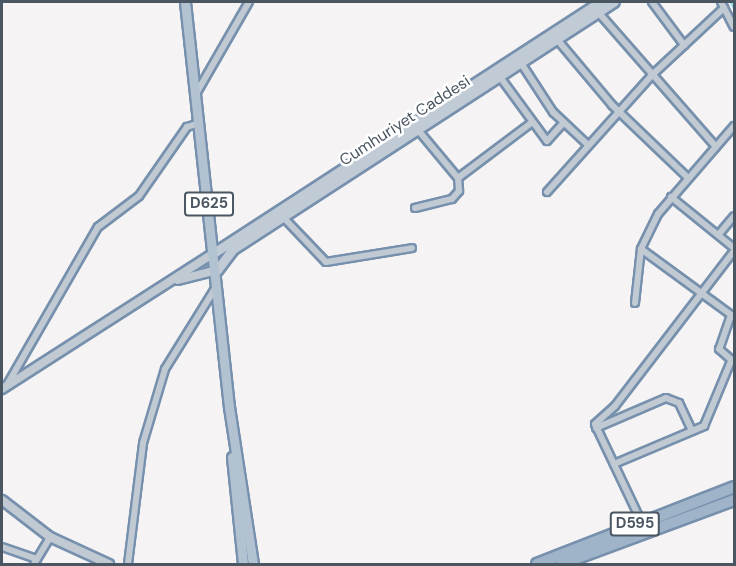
<!DOCTYPE html>
<html>
<head>
<meta charset="utf-8">
<style>
	body { margin:0 }
	#map { position:relative; width:736px; height:566px; overflow:hidden; background:#f5f3f3; font-family:"DM Sans",sans-serif }
	div>[style] { position:absolute }
	.stream>* { height:1.5px; margin:-0.75px; padding:0 0.75px; transform-origin:0.75px; border-radius:0.75px; background:#90daee }
	.roads { filter:drop-shadow(2px 0 #7690ad) drop-shadow(-2px 0 #7690ad) drop-shadow(0 2px #7690ad) drop-shadow(0 -2px #7690ad) }
	.minor>* { height:6px; margin:-3px; padding:0 3px; transform-origin:3px; border-radius:3px; background:#c1cad2 }
	.tertiary>* { height:8px; margin:-4px; padding:0 4px; transform-origin:4px; border-radius:4px; background:#c1cad2 }
	.secondary>* { height:9px; margin:-4.5px; padding:0 4.5px; transform-origin:4.5px; border-radius:4.5px; background:#c1cbd6 }
	.primary>* { height:9px; margin:-4.5px; padding:0 4.5px; transform-origin:4.5px; border-radius:4.5px; background:#b3c2d1 }
	.trunk>* { height:10px; margin:-5px; padding:0 5px; transform-origin:5px; border-radius:5px; background:#9fb4c9 }
	span { translate:-50% -50%; white-space:nowrap; text-align:center; line-height:1.15; -webkit-text-stroke:5px #fff; paint-order:stroke }
	.shield-label span { padding:2px 4px; background:#fff; border:2px solid; border-radius:4px; -webkit-text-stroke-width:0 }
	.shield-label { font-size:15px; color:#4a5661; font-weight:700 }
	.street-label { font-size:16px; color:#4a5661 }
	.frame { position:absolute; inset:0; border:3px solid #4a5661; pointer-events:none }
</style>
</head>
<body>
<div id="map">
	<div class="stream">
		<div style="left:731px;top:2px;width:7px;rotate:63deg"></div>
	</div>
	<div class="roads">
		<div class="minor">
			<div style="left:652px;top:2px;width:54px;rotate:53.3deg"></div>
			<div style="left:721px;top:2px;width:28px;rotate:63deg"></div>
			<div style="left:598px;top:12px;width:179px;rotate:48.8deg"></div>
			<div style="left:555px;top:37px;width:89px;rotate:50deg"></div>
			<div style="left:612px;top:105px;width:105px;rotate:43.8deg"></div>
			<div style="left:521px;top:63px;width:59px;rotate:56.9deg"></div>
			<div style="left:553px;top:112px;width:48px;rotate:43.3deg"></div>
			<div style="left:500px;top:77px;width:79px;rotate:53.7deg"></div>
			<div style="left:547px;top:141px;width:25px;rotate:-48deg"></div>
			<div style="left:196px;top:94px;width:106px;rotate:-60.1deg"></div>
			<div style="left:734px;top:126px;width:116px;rotate:130.8deg"></div>
			<div style="left:658px;top:214px;width:39px;rotate:116deg"></div>
			<div style="left:641px;top:249px;width:115px;rotate:36.2deg"></div>
			<div style="left:458px;top:178px;width:90px;rotate:-36.9deg"></div>
			<div style="left:547px;top:192px;width:156px;rotate:-48.1deg"></div>
			<div style="left:651px;top:76px;width:100px;rotate:-43deg"></div>
			<div style="left:671px;top:197px;width:81px;rotate:39deg"></div>
			<div style="left:415px;top:208px;width:38px;rotate:-14deg"></div>
			<div style="left:452px;top:199px;width:11px;rotate:-49deg"></div>
			<div style="left:459px;top:191px;width:13px;rotate:-94deg"></div>
			<div style="left:458px;top:178px;width:62px;rotate:-129.8deg"></div>
			<div style="left:283px;top:217px;width:62px;rotate:46.3deg"></div>
			<div style="left:326px;top:262px;width:87px;rotate:-9.2deg"></div>
			<div style="left:719px;top:234px;width:23px;rotate:-50deg"></div>
			<div style="left:635px;top:303px;width:54px;rotate:-83.7deg"></div>
			<div style="left:731px;top:315px;width:36px;rotate:109deg"></div>
			<div style="left:719px;top:349px;width:20px;rotate:41deg"></div>
			<div style="left:7px;top:385px;width:182px;rotate:-60.1deg"></div>
			<div style="left:98px;top:227px;width:51px;rotate:-37.1deg"></div>
			<div style="left:139px;top:196px;width:84px;rotate:-55.2deg"></div>
			<div style="left:187px;top:127px;width:13px;rotate:-18deg"></div>
			<div style="left:596px;top:428px;width:76px;rotate:-23.2deg"></div>
			<div style="left:666px;top:398px;width:14px;rotate:21deg"></div>
			<div style="left:679px;top:403px;width:31px;rotate:65deg"></div>
			<div style="left:614px;top:464px;width:98px;rotate:-22.9deg"></div>
			<div style="left:704px;top:426px;width:70px;rotate:-67.4deg"></div>
			<div style="left:641px;top:521px;width:107px;rotate:-115.4deg"></div>
			<div style="left:595px;top:424px;width:27px;rotate:-42deg"></div>
			<div style="left:615px;top:406px;width:195px;rotate:-52.5deg"></div>
			<div style="left:2px;top:547px;width:37px;rotate:19deg"></div>
			<div style="left:34px;top:564px;width:31px;rotate:-59deg"></div>
			<div style="left:128px;top:564px;width:122px;rotate:-82.9deg"></div>
			<div style="left:143px;top:443px;width:77px;rotate:-73.4deg"></div>
			<div style="left:165px;top:369px;width:97px;rotate:-58.1deg"></div>
		</div>
		<div class="tertiary">
			<div style="left:178px;top:280px;width:40px;rotate:-14.4deg"></div>
			<div style="left:2px;top:389px;width:253px;rotate:-32.7deg"></div>
			<div style="left:2px;top:500px;width:61px;rotate:37.6deg"></div>
			<div style="left:50px;top:537px;width:65px;rotate:24.6deg"></div>
		</div>
		<div class="secondary">
			<div style="left:215px;top:252px;width:459px;rotate:-33deg"></div>
			<div style="left:217px;top:270px;width:26px;rotate:-53deg"></div>
			<div style="left:233px;top:249px;width:454px;rotate:-33deg"></div>
		</div>
		<div class="primary">
			<div style="left:185px;top:2px;width:407px;rotate:83.8deg"></div>
			<div style="left:229px;top:407px;width:159px;rotate:81.3deg"></div>
			<div style="left:232px;top:457px;width:108px;rotate:84.1deg"></div>
		</div>
		<div class="trunk">
			<div style="left:537px;top:564px;width:212px;rotate:-21.3deg"></div>
			<div style="left:561px;top:564px;width:184px;rotate:-20.3deg"></div>
		</div>
	</div>
	<div class="shield-label">
		<span style="left:209px;top:204px">D625</span>
		<span style="left:635px;top:524px">D595</span>
	</div>
	<div class="street-label">
		<span style="left:405px;top:121px;rotate:-33deg">Cumhuriyet Caddesi</span>
	</div>
	<div class="frame"></div>
</div>
</body>
</html>
